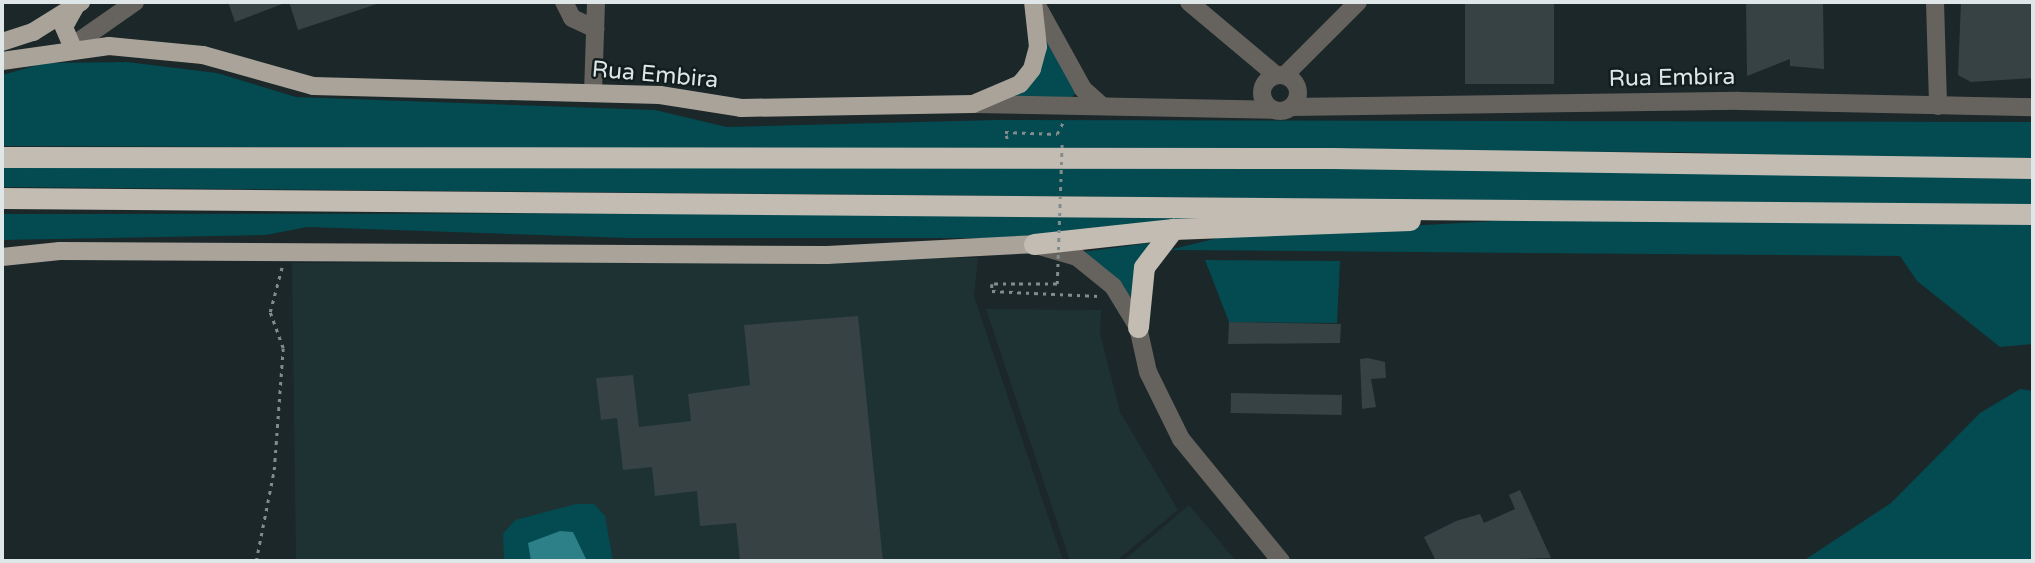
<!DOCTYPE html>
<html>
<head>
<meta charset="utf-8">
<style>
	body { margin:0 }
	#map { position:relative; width:2035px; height:563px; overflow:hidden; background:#1b2728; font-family:"Varela Round",sans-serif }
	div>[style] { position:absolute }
	.built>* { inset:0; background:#1e3234 }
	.green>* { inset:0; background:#034a51 }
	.water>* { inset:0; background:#2d7f88 }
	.building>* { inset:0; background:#364244; transform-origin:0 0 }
	.path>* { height:2.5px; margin-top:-1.25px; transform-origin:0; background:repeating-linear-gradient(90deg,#838c8d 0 3.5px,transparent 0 8.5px) }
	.minor>* { height:18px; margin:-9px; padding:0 9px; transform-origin:9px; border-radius:9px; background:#66635f }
	.minor>.ring { margin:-9px; padding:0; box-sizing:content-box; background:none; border:18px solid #66635f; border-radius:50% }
	.major>* { height:18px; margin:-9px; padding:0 9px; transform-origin:9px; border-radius:9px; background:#a9a39a }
	.highway>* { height:21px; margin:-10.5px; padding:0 10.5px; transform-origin:10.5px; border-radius:10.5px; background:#c3bcb2 }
	.path-bridge>* { height:2.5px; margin-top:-1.25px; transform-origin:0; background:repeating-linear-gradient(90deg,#838c8d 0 3.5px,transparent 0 8.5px) }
	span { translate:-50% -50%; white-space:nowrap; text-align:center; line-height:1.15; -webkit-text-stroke:5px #121d1e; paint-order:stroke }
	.street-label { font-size:23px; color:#dfe6e7 }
	.frame { position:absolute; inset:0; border:4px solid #dfe6e7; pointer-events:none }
</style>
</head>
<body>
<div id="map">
	<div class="built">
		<div style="clip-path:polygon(978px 258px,974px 296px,1063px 561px,296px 561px,292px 263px)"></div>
		<div style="clip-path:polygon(986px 309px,1101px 310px,1100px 333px,1120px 412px,1178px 510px,1116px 561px,1070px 561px)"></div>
		<div style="clip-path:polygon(1189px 505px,1236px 561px,1123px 561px)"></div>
	</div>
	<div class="green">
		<div style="clip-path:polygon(1039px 14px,1080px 89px,1069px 100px,995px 105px,1032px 69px)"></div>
		<div style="clip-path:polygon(127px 62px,217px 73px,296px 97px,655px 110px,727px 127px,996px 120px,2033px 122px,2033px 162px,1677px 152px,2px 146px,2px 75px,45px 63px)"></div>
		<div style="clip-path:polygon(1293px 165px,2033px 177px,2033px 205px,2px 187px,2px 168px)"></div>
		<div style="clip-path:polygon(1204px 213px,1203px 219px,1020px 238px,628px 238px,307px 227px,266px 235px,2px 240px,2px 214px)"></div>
		<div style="clip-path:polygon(1884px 219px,2033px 225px,2033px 344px,2000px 347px,1917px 281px,1900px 256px,1169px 250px,1226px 236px,1514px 220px)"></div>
		<div style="clip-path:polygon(1149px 243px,1133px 301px,1120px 281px,1083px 252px)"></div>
		<div style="clip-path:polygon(1205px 260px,1340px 261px,1337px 323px,1229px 322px)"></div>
		<div style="clip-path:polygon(2020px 389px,2033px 391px,2033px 561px,1803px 561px,1891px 503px,1980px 413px)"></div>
		<div style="clip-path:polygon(576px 504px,594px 504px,605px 516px,613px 561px,504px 561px,503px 534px,515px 520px)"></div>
	</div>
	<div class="water">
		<div style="clip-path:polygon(560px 531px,573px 532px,587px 561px,531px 561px,528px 543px)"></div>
	</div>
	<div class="building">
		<div style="clip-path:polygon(228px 2px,285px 2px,285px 3px,235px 22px)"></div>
		<div style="clip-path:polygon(289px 2px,377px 2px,377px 4px,298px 30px)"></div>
		<div style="left:1465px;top:2px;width:89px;height:82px"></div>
		<div style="clip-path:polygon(1746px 2px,1823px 2px,1824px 69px,1790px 66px,1790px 59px,1747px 76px)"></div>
		<div style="clip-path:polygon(1961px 2px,2033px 2px,2033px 78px,1971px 82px,1958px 75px)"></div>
		<div style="clip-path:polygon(858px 316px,883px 561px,740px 561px,736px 523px,700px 526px,697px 491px,655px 496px,652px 467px,623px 470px,617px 418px,601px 420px,596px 378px,633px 375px,639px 427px,691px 421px,688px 394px,750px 385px,744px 325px)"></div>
		<div style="clip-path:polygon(1229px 322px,1341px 324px,1340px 343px,1228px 344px)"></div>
		<div style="clip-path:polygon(1368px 358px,1385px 362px,1386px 378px,1371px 379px,1376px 407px,1362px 409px,1360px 359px)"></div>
		<div style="left:1231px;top:393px;width:111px;height:20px;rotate:1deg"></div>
		<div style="clip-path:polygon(1520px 490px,1551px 558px,1436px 561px,1424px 537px,1456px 521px,1480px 514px,1484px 523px,1515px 509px,1509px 495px)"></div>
	</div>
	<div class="path">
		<div style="left:1007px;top:139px;width:7px;rotate:-106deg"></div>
		<div style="left:1005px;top:132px;width:52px;rotate:2.2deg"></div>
		<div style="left:1057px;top:134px;width:16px;rotate:-63deg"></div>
		<div style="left:1057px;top:284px;width:65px;rotate:180deg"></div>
		<div style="left:992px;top:284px;width:7px;rotate:90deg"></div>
		<div style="left:992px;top:291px;width:107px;rotate:2.7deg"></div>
		<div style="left:256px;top:561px;width:93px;rotate:-78.8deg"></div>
		<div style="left:274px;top:470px;width:122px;rotate:-85.8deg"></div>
		<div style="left:283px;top:348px;width:38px;rotate:-110deg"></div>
		<div style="left:270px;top:312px;width:47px;rotate:-75.1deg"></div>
	</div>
	<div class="minor">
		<div style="left:564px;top:2px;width:18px;rotate:63deg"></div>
		<div style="left:572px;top:18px;width:26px;rotate:25deg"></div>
		<div style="left:1035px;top:2px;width:99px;rotate:61.1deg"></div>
		<div style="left:1083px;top:89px;width:24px;rotate:42deg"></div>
		<div style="left:1189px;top:2px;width:114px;rotate:40deg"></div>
		<div style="left:1935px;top:2px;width:104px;rotate:88.3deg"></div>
		<div style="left:72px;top:46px;width:77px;rotate:-34.9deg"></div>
		<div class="ring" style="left:1262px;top:75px;width:18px;height:18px"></div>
		<div style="left:1285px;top:75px;width:103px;rotate:-45deg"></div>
		<div style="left:593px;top:93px;width:91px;rotate:-88.1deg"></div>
		<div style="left:973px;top:104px;width:300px;rotate:1.1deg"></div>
		<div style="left:1291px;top:107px;width:448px;rotate:-0.8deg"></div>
		<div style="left:1739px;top:101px;width:294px;rotate:1.2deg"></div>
		<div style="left:1036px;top:245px;width:43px;rotate:16.3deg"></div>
		<div style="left:1077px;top:257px;width:46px;rotate:38.9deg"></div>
		<div style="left:1113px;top:286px;width:48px;rotate:58.6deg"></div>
		<div style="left:1138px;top:327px;width:46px;rotate:77.5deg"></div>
		<div style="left:1148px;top:372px;width:75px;rotate:63.8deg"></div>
		<div style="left:1181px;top:439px;width:158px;rotate:50.7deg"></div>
	</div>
	<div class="major">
		<div style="left:2px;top:42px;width:33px;rotate:-18deg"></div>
		<div style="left:33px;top:32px;width:57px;rotate:-32deg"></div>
		<div style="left:72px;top:46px;width:21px;rotate:-113deg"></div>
		<div style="left:64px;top:27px;width:23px;rotate:-61deg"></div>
		<div style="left:2px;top:61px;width:108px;rotate:-8deg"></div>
		<div style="left:109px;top:46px;width:94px;rotate:5.5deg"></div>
		<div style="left:203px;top:55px;width:114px;rotate:15.7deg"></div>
		<div style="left:313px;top:86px;width:347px;rotate:1.5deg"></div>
		<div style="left:660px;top:95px;width:82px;rotate:9.1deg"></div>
		<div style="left:741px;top:108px;width:232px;rotate:-1deg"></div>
		<div style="left:973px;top:104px;width:51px;rotate:-23.1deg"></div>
		<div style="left:1020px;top:84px;width:19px;rotate:-51deg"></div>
		<div style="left:1032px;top:69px;width:23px;rotate:-75deg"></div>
		<div style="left:1038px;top:47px;width:45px;rotate:-96.3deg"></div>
		<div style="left:2px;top:257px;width:58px;rotate:-5.9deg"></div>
		<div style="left:60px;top:251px;width:767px;rotate:0.3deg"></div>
		<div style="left:827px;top:255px;width:207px;rotate:-3deg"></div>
	</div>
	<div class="highway">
		<div style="left:2px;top:157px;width:1330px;rotate:0.04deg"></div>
		<div style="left:1332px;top:158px;width:701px;rotate:0.82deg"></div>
		<div style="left:2px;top:198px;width:2031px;rotate:0.45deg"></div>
		<div style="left:1034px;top:244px;width:140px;rotate:-6.2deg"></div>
		<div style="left:1173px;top:229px;width:237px;rotate:-2.2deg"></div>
		<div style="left:1138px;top:327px;width:60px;rotate:-84.3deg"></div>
		<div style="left:1144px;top:267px;width:48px;rotate:-52.7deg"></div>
	</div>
	<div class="path-bridge">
		<div style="left:1057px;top:284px;width:144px;rotate:-88deg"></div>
	</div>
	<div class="street-label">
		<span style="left:655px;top:75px;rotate:5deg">Rua Embira</span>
		<span style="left:1672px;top:78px;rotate:-1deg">Rua Embira</span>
	</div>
	<div class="frame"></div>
</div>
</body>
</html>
